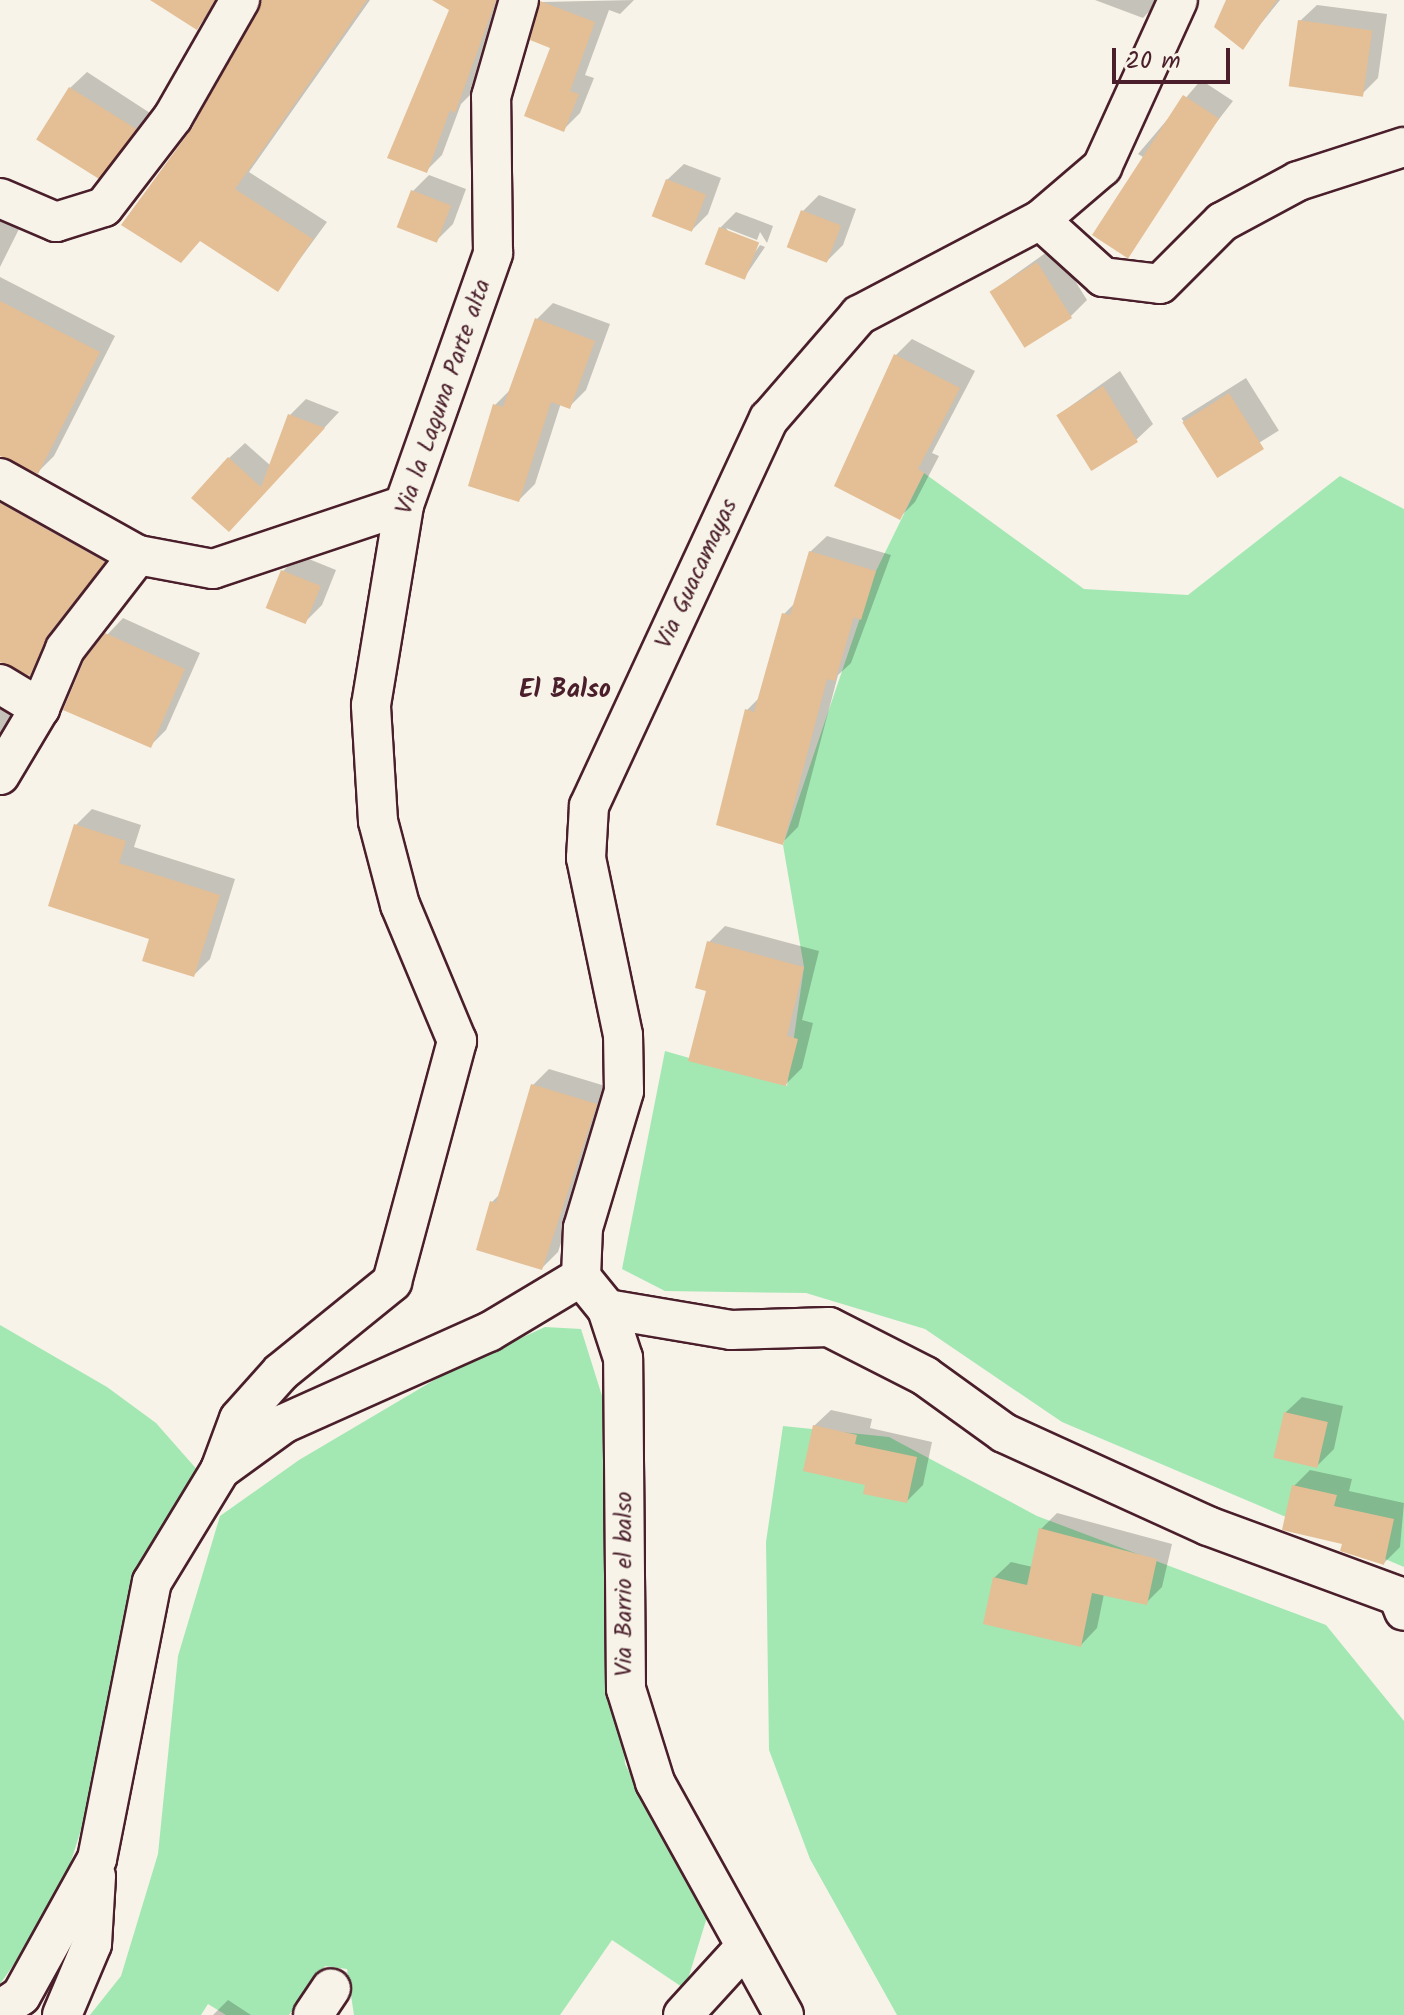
<!DOCTYPE html>
<html>
<head>
<meta charset="utf-8">
<style>
	body { margin:0 }
	#map { position:relative; width:1404px; height:2015px; overflow:hidden; background:#f7f3e8; font-family:Kalam,sans-serif }
	div>[style] { position:absolute }
	.green>* { inset:0; background:#a3e8b3 }
	.shadow>* { inset:0; background:#0003; transform-origin:0 0 }
	.building>* { inset:0; background:#e4be95; transform-origin:0 0 }
	.roads { filter:drop-shadow(2px 0 #4a1f2b) drop-shadow(-2px 0 #4a1f2b) drop-shadow(0 2px #4a1f2b) drop-shadow(0 -2px #4a1f2b) }
	.minor>* { height:38px; margin:-19px; padding:0 19px; transform-origin:19px; border-radius:19px; background:#f7f3e8 }
	span { translate:-50% -50%; white-space:nowrap; text-align:center; line-height:1.15; -webkit-text-stroke:7px #f7f3e8; paint-order:stroke }
	.street-label { font-size:24px; color:#4a1f2b }
	.neighbourhood-label { font-size:26px; color:#4a1f2b; font-weight:700 }
	.scale { position:absolute; left:1112px; top:48px; width:118px; height:36px; box-sizing:border-box; border:4px solid #4a1f2b; border-top:0; padding-left:10px; font-size:24px; line-height:28px; white-space:nowrap; color:#4a1f2b; -webkit-text-stroke:6px #f7f3e8; paint-order:stroke }
</style>
</head>
<body>
<div id="map">
	<div class="green">
		<div style="clip-path:polygon(924px 473px,1084px 589px,1188px 595px,1340px 476px,1404px 509px,1404px 1567px,1062px 1422px,925px 1329px,806px 1293px,665px 1291px,622px 1269px,665px 1051px,787px 1086px,804px 967px,783px 845px,876px 571px)"></div>
		<div style="clip-path:polygon(0 1325px,107px 1387px,156px 1423px,200px 1473px,111px 1770px,87px 1811px,58px 1902px,0 1984px)"></div>
		<div style="clip-path:polygon(545px 1327px,581px 1329px,603px 1399px,625px 1764px,707px 1917px,685px 1989px,612px 1940px,560px 2015px,354px 2015px,347px 1969px,325px 1966px,289px 2015px,226px 2015px,208px 2004px,201px 2015px,90px 2015px,121px 1976px,158px 1854px,178px 1656px,220px 1516px,299px 1460px,453px 1369px)"></div>
		<div style="clip-path:polygon(783px 1426px,889px 1437px,1037px 1516px,1326px 1625px,1404px 1721px,1404px 2015px,897px 2015px,810px 1859px,769px 1750px,766px 1542px)"></div>
	</div>
	<div class="shadow">
		<div style="clip-path:polygon(153px 0,220px 0,197px 28px)"></div>
		<div style="clip-path:polygon(263px 0,370px 0,249px 172px,327px 222px,278px 289px,194px 129px)"></div>
		<div style="clip-path:polygon(456px 0,505px 0,471px 94px,461px 104px,442px 155px,426px 171px)"></div>
		<div style="clip-path:polygon(634px 0,620px 14px,609px 10px,585px 75px,594px 78px,580px 113px,564px 129px,542px 2px)"></div>
		<div style="clip-path:polygon(1095px 0,1160px 0,1143px 18px)"></div>
		<div style="clip-path:polygon(1228px 0,1280px 0,1242px 47px)"></div>
		<div style="clip-path:polygon(1317px 5px,1387px 14px,1378px 78px,1362px 94px,1300px 21px)"></div>
		<div style="clip-path:polygon(87px 72px,150px 113px,97px 177px,70px 88px)"></div>
		<div style="clip-path:polygon(1201px 80px,1233px 101px,1116px 252px,1143px 157px,1138px 154px)"></div>
		<div style="clip-path:polygon(684px 164px,721px 178px,708px 214px,692px 230px,667px 180px)"></div>
		<div style="clip-path:polygon(429px 175px,466px 189px,453px 224px,437px 240px,413px 191px)"></div>
		<div style="clip-path:polygon(819px 195px,856px 209px,843px 245px,827px 261px,803px 211px)"></div>
		<div style="clip-path:polygon(0 197px,28px 211px,0 267px)"></div>
		<div style="clip-path:polygon(736px 212px,773px 226px,767px 243px,760px 232px,757px 240px,726px 228px,749px 261px,760px 245px,765px 247px,744px 278px,720px 228px)"></div>
		<div style="clip-path:polygon(1054px 247px,1087px 300px,1071px 316px,992px 291px)"></div>
		<div style="clip-path:polygon(0 277px,115px 336px,54px 456px,38px 472px,0 454px)"></div>
		<div style="clip-path:polygon(553px 303px,610px 324px,586px 390px,570px 406px,561px 403px,535px 484px,519px 500px,495px 405px,512px 388px,537px 319px)"></div>
		<div style="clip-path:polygon(912px 339px,975px 371px,932px 453px,939px 456px,915px 502px,899px 518px,837px 485px,896px 355px)"></div>
		<div style="clip-path:polygon(1120px 371px,1153px 424px,1136px 440px,1058px 415px)"></div>
		<div style="left:1246px;top:378px;width:62px;height:76px;rotate:58deg"></div>
		<div style="clip-path:polygon(306px 399px,339px 412px,245px 513px,229px 458px,245px 443px,271px 466px,290px 415px)"></div>
		<div style="clip-path:polygon(0 473px,119px 545px,63px 617px,45px 658px,29px 674px,0 660px)"></div>
		<div style="clip-path:polygon(827px 536px,891px 555px,851px 663px,838px 675px,798px 827px,782px 843px,747px 710px,760px 697px,784px 614px,796px 602px,810px 552px)"></div>
		<div style="clip-path:polygon(299px 555px,336px 570px,322px 605px,306px 621px,283px 571px)"></div>
		<div style="clip-path:polygon(123px 618px,200px 653px,166px 730px,150px 746px,107px 635px)"></div>
		<div style="clip-path:polygon(0 681px,25px 699px,0 746px)"></div>
		<div style="clip-path:polygon(92px 809px,141px 825px,134px 847px,235px 879px,210px 959px,194px 975px,152px 937px,76px 825px)"></div>
		<div style="clip-path:polygon(725px 926px,819px 951px,802px 1020px,813px 1023px,802px 1068px,786px 1084px,709px 989px,709px 942px)"></div>
		<div style="clip-path:polygon(549px 1069px,612px 1088px,558px 1252px,542px 1268px,492px 1202px,501px 1193px,533px 1085px)"></div>
		<div style="clip-path:polygon(1302px 1397px,1343px 1406px,1334px 1449px,1318px 1465px,1285px 1413px)"></div>
		<div style="clip-path:polygon(831px 1410px,872px 1419px,870px 1428px,932px 1442px,923px 1485px,907px 1501px,867px 1483px,814px 1426px)"></div>
		<div style="clip-path:polygon(1310px 1470px,1352px 1479px,1349px 1491px,1404px 1503px,1400px 1547px,1384px 1563px,1344px 1543px,1294px 1486px)"></div>
		<div style="clip-path:polygon(1057px 1513px,1172px 1544px,1162px 1587px,1146px 1603px,1104px 1594px,1097px 1628px,1081px 1645px,994px 1578px,1011px 1562px,1033px 1567px,1041px 1529px)"></div>
		<div style="clip-path:polygon(228px 2000px,251px 2015px,213px 2015px)"></div>
	</div>
	<div class="building">
		<div style="clip-path:polygon(150px 0,215px 0,197px 30px)"></div>
		<div style="clip-path:polygon(262px 0,367px 0,235px 189px,313px 239px,278px 292px,200px 241px,181px 263px,121px 225px,192px 128px)"></div>
		<div style="clip-path:polygon(432px 0,496px 0,455px 113px,450px 110px,427px 173px,387px 158px,449px 10px)"></div>
		<div style="clip-path:polygon(1226px 0,1277px 0,1243px 50px,1214px 27px)"></div>
		<div style="clip-path:polygon(540px 1px,595px 22px,570px 91px,579px 94px,564px 132px,524px 116px,550px 48px,530px 40px)"></div>
		<div style="left:1298px;top:20px;width:75px;height:67px;rotate:8deg"></div>
		<div style="left:69px;top:87px;width:79px;height:62px;rotate:32deg"></div>
		<div style="left:1183px;top:95px;width:43px;height:167px;rotate:33deg"></div>
		<div style="left:666px;top:179px;width:43px;height:40px;rotate:21deg"></div>
		<div style="left:411px;top:190px;width:43px;height:40px;rotate:21deg"></div>
		<div style="left:801px;top:210px;width:43px;height:40px;rotate:21deg"></div>
		<div style="left:719px;top:227px;width:43px;height:40px;rotate:21deg"></div>
		<div style="left:1037px;top:262px;width:66px;height:56px;rotate:58deg"></div>
		<div style="clip-path:polygon(0 301px,100px 352px,38px 474px,0 456px)"></div>
		<div style="clip-path:polygon(535px 318px,595px 341px,570px 409px,551px 402px,519px 502px,468px 486px,493px 404px,503px 407px)"></div>
		<div style="clip-path:polygon(894px 354px,960px 388px,918px 469px,924px 473px,900px 520px,834px 486px)"></div>
		<div style="left:1103px;top:386px;width:66px;height:55px;rotate:58deg"></div>
		<div style="left:1229px;top:393px;width:66px;height:55px;rotate:58deg"></div>
		<div style="clip-path:polygon(288px 414px,325px 428px,229px 532px,191px 498px,228px 457px,261px 487px)"></div>
		<div style="clip-path:polygon(0 503px,105px 562px,47px 636px,30px 676px,0 662px)"></div>
		<div style="clip-path:polygon(809px 551px,876px 571px,861px 620px,854px 617px,835px 681px,827px 679px,783px 845px,716px 825px,745px 709px,754px 712px,782px 613px,790px 615px)"></div>
		<div style="left:281px;top:570px;width:43px;height:41px;rotate:22deg"></div>
		<div style="clip-path:polygon(105px 633px,185px 669px,151px 748px,63px 710px,84px 660px)"></div>
		<div style="clip-path:polygon(74px 824px,126px 841px,119px 863px,220px 895px,194px 977px,142px 961px,149px 939px,48px 906px)"></div>
		<div style="clip-path:polygon(707px 941px,804px 967px,787px 1036px,798px 1039px,786px 1086px,688px 1061px,706px 991px,695px 988px)"></div>
		<div style="clip-path:polygon(531px 1084px,597px 1104px,542px 1270px,476px 1250px,490px 1201px,496px 1203px)"></div>
		<div style="left:1284px;top:1412px;width:45px;height:47px;rotate:13deg"></div>
		<div style="clip-path:polygon(813px 1425px,857px 1435px,855px 1444px,917px 1457px,907px 1503px,863px 1494px,865px 1485px,803px 1471px)"></div>
		<div style="clip-path:polygon(1292px 1485px,1337px 1495px,1334px 1506px,1394px 1519px,1384px 1565px,1340px 1551px,1342px 1544px,1282px 1530px)"></div>
		<div style="clip-path:polygon(1039px 1528px,1157px 1559px,1147px 1605px,1092px 1593px,1081px 1647px,983px 1624px,993px 1577px,1027px 1585px)"></div>
	</div>
	<div class="roads">
		<div class="minor">
			<div style="left:0;top:198px;width:61px;rotate:23.2deg"></div>
			<div style="left:56px;top:222px;width:50px;rotate:-17.4deg"></div>
			<div style="left:104px;top:207px;width:113px;rotate:-52.5deg"></div>
			<div style="left:173px;top:117px;width:135px;rotate:-60.2deg"></div>
			<div style="left:1040px;top:220px;width:85px;rotate:42.1deg"></div>
			<div style="left:1103px;top:277px;width:57px;rotate:7deg"></div>
			<div style="left:1160px;top:284px;width:88px;rotate:-45deg"></div>
			<div style="left:1222px;top:222px;width:86px;rotate:-28.3deg"></div>
			<div style="left:1298px;top:181px;width:111px;rotate:-17.8deg"></div>
			<div style="left:0;top:478px;width:158px;rotate:29.2deg"></div>
			<div style="left:138px;top:555px;width:76px;rotate:10.6deg"></div>
			<div style="left:213px;top:569px;width:201px;rotate:-18.5deg"></div>
			<div style="left:0;top:684px;width:47px;rotate:31deg"></div>
			<div style="left:0;top:775px;width:78px;rotate:-59.2deg"></div>
			<div style="left:40px;top:708px;width:64px;rotate:-67deg"></div>
			<div style="left:65px;top:649px;width:119px;rotate:-52.2deg"></div>
			<div style="left:607px;top:1309px;width:126px;rotate:9.6deg"></div>
			<div style="left:731px;top:1330px;width:98px;rotate:-1.8deg"></div>
			<div style="left:829px;top:1327px;width:108px;rotate:27deg"></div>
			<div style="left:925px;top:1376px;width:97px;rotate:35.8deg"></div>
			<div style="left:1004px;top:1433px;width:224px;rotate:24.5deg"></div>
			<div style="left:1208px;top:1526px;width:202px;rotate:20.2deg"></div>
			<div style="left:1398px;top:1596px;width:16px;rotate:68deg"></div>
			<div style="left:220px;top:1470px;width:54px;rotate:-69.6deg"></div>
			<div style="left:239px;top:1419px;width:63px;rotate:-48.2deg"></div>
			<div style="left:281px;top:1372px;width:143px;rotate:-39deg"></div>
			<div style="left:392px;top:1282px;width:250px;rotate:-74.9deg"></div>
			<div style="left:457px;top:1041px;width:147px;rotate:-112.7deg"></div>
			<div style="left:400px;top:905px;width:87px;rotate:-104.7deg"></div>
			<div style="left:378px;top:821px;width:116px;rotate:-93.5deg"></div>
			<div style="left:371px;top:705px;width:203px;rotate:-80.6deg"></div>
			<div style="left:404px;top:505px;width:267px;rotate:-70.5deg"></div>
			<div style="left:493px;top:253px;width:156px;rotate:-90.7deg"></div>
			<div style="left:491px;top:97px;width:101px;rotate:-73.9deg"></div>
			<div style="left:0;top:2010px;width:25px;rotate:-34deg"></div>
			<div style="left:21px;top:1996px;width:157px;rotate:-61deg"></div>
			<div style="left:97px;top:1859px;width:282px;rotate:-78.8deg"></div>
			<div style="left:152px;top:1582px;width:131px;rotate:-58.7deg"></div>
			<div style="left:220px;top:1470px;width:78px;rotate:-36.1deg"></div>
			<div style="left:283px;top:1424px;width:226px;rotate:-24.1deg"></div>
			<div style="left:489px;top:1332px;width:107px;rotate:-30.9deg"></div>
			<div style="left:62px;top:2015px;width:77px;rotate:-67.1deg"></div>
			<div style="left:92px;top:1944px;width:68px;rotate:-86.6deg"></div>
			<div style="left:313px;top:2015px;width:32px;rotate:-56deg"></div>
			<div style="left:683px;top:2015px;width:92px;rotate:-47.6deg"></div>
			<div style="left:784px;top:2015px;width:266px;rotate:-119deg"></div>
			<div style="left:655px;top:1782px;width:97px;rotate:-107.3deg"></div>
			<div style="left:626px;top:1689px;width:331px;rotate:-90.5deg"></div>
			<div style="left:623px;top:1358px;width:52px;rotate:-108.1deg"></div>
			<div style="left:607px;top:1309px;width:41px;rotate:-129.1deg"></div>
			<div style="left:581px;top:1277px;width:49px;rotate:-87.7deg"></div>
			<div style="left:583px;top:1228px;width:143px;rotate:-73.3deg"></div>
			<div style="left:624px;top:1091px;width:56px;rotate:-91deg"></div>
			<div style="left:623px;top:1035px;width:181px;rotate:-101.8deg"></div>
			<div style="left:586px;top:858px;width:52px;rotate:-86.7deg"></div>
			<div style="left:589px;top:806px;width:427px;rotate:-65.1deg"></div>
			<div style="left:769px;top:419px;width:138px;rotate:-49.1deg"></div>
			<div style="left:859px;top:315px;width:204px;rotate:-27.7deg"></div>
			<div style="left:1040px;top:220px;width:82px;rotate:-40.5deg"></div>
			<div style="left:1102px;top:167px;width:183px;rotate:-65.5deg"></div>
		</div>
	</div>
	<div class="street-label">
		<span style="left:444px;top:397px;rotate:-71deg">Via la Laguna Parte alta</span>
		<span style="left:697px;top:574px;rotate:-65deg">Via Guacamayas</span>
		<span style="left:625px;top:1584px;rotate:-90deg">Via Barrio el balso</span>
	</div>
	<div class="neighbourhood-label">
		<span style="left:565px;top:691px">El Balso</span>
	</div>
	<div class="scale">20 m</div>
</div>
</body>
</html>
